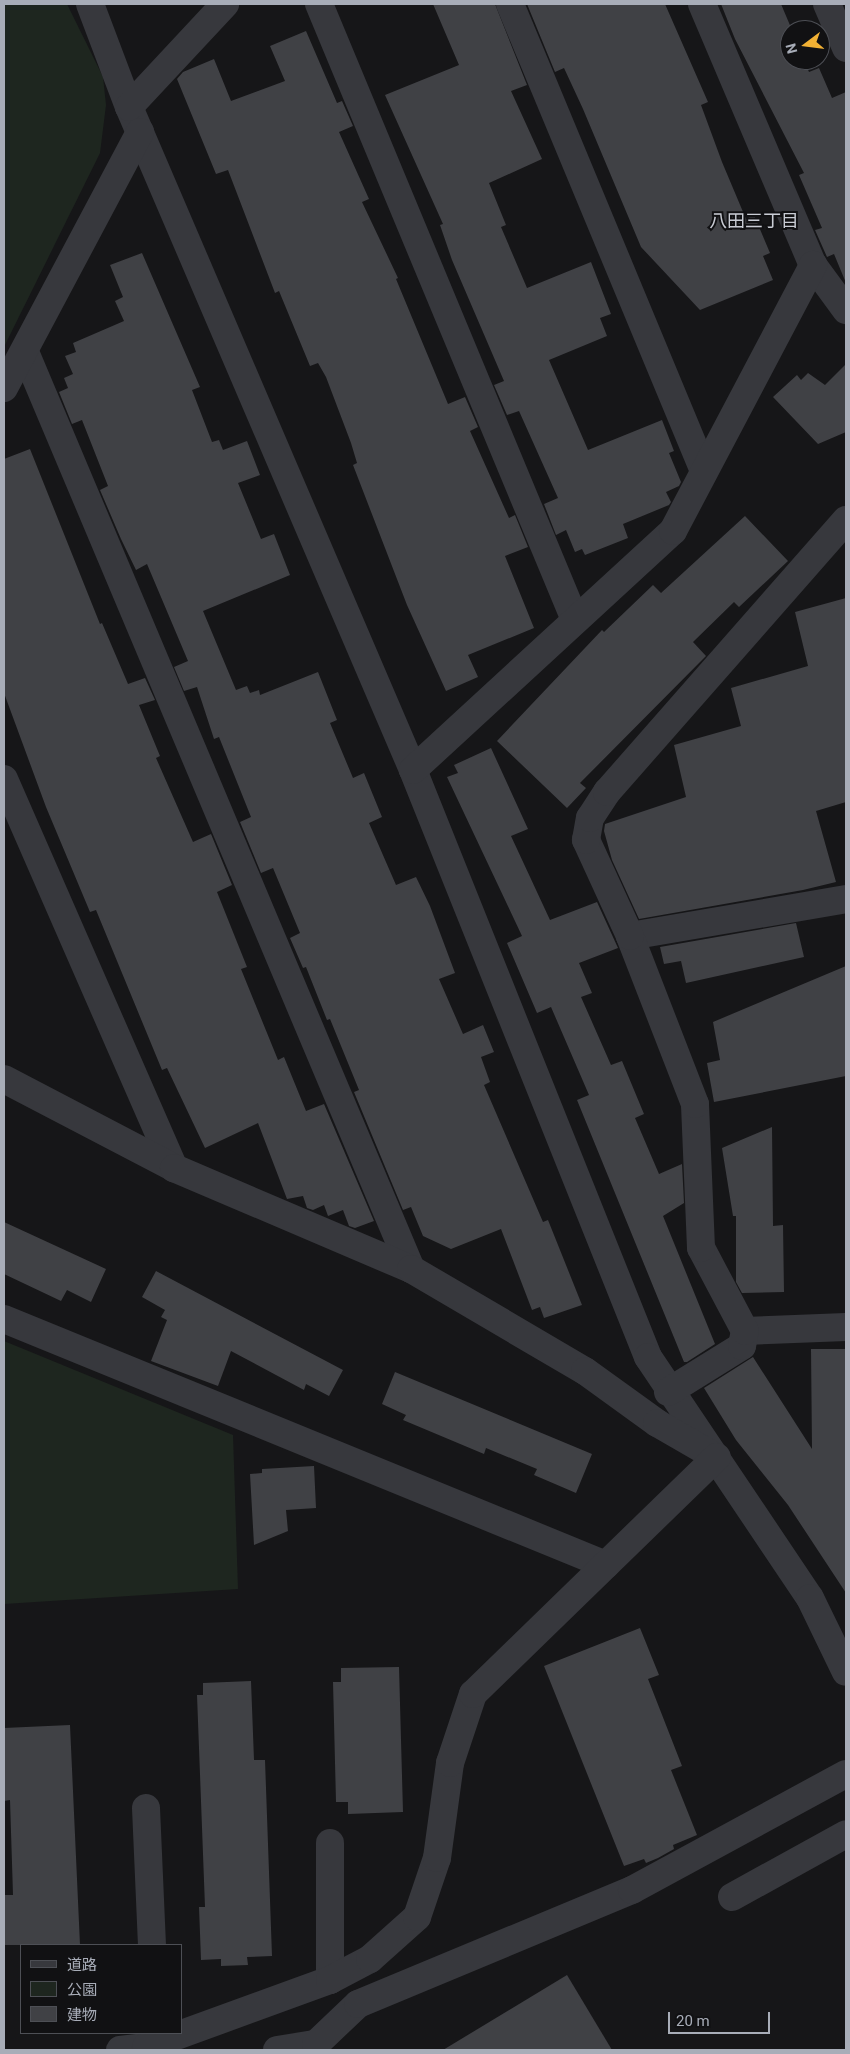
<!DOCTYPE html>
<html>
<head>
<meta charset="utf-8">
<style>
	body { margin:0 }
	#map { position:relative; width:850px; height:2054px; overflow:hidden; background:#161618; font-family:Roboto,"Noto Sans JP",sans-serif }
	div>[style] { position:absolute }
	.green>* { inset:0; background:#1e261f }
	.building>* { inset:0; background:#404145 }
	.minor>* { height:28px; margin:-14px; padding:0 14px; transform-origin:14px; border-radius:14px; background:#37383d }
	span { translate:-50% -50%; white-space:nowrap; text-align:center; line-height:1.15; -webkit-text-stroke:4px #111113; paint-order:stroke }
	.neighbourhood-label { font-size:18px; color:#c9ccd4 }
	.frame { position:absolute; inset:0; border:5px solid #a8adb8; pointer-events:none }
	.legend { position:absolute; left:20px; top:1944px; width:162px; height:90px; box-sizing:border-box; background:#111113; border:1px solid #4d4f55; margin:0; padding:6px 9px; list-style:none; font-size:15px; color:#a8adb8 }
	.legend li { display:flex; align-items:center; gap:10px; height:25px }
	.legend b { width:25px; border:1px solid #4d4f55 }
	.north { position:absolute; left:780px; top:20px; width:50px; height:50px; box-sizing:border-box; background:#111113; border:1px solid #4d4f55; border-radius:50%; rotate:255deg; font-size:14px; font-weight:700; line-height:20px; text-align:center; color:#a8adb8 }
	.north::after { content:''; display:block; margin:auto; width:18px; height:22px; background:#f2b134; clip-path:polygon(50% 0,100% 100%,50% 72%,0 100%) }
	.scale { position:absolute; left:668px; top:2012px; width:102px; height:22px; box-sizing:border-box; border:2px solid #a8adb8; border-top:0; padding-left:6px; font-size:15px; line-height:18px; white-space:nowrap; color:#a8adb8; -webkit-text-stroke:4px #111113; paint-order:stroke }
</style>
</head>
<body>
<div id="map">
	<div class="green">
		<div style="clip-path:polygon(4px 4px,67px 4px,103px 77px,106px 105px,100px 153px,4px 347px)"></div>
		<div style="clip-path:polygon(4px 1341px,233px 1435px,238px 1589px,4px 1604px)"></div>
	</div>
	<div class="building">
		<div style="clip-path:polygon(433px 4px,495px 4px,527px 85px,511px 91px,542px 159px,489px 183px,506px 225px,501px 227px,527px 288px,591px 262px,611px 314px,600px 318px,607px 336px,549px 360px,588px 450px,662px 420px,674px 451px,669px 453px,681px 482px,679px 486px,666px 492px,671px 502px,669px 505px,623px 524px,628px 538px,585px 555px,582px 549px,575px 552px,566px 530px,556px 535px,544px 504px,558px 498px,519px 411px,507px 415px,494px 385px,504px 381px,452px 260px,440px 225px,443px 224px,385px 95px,459px 65px)"></div>
		<div style="clip-path:polygon(527px 4px,665px 4px,708px 102px,701px 105px,722px 162px,746px 219px,754px 215px,770px 253px,763px 256px,773px 280px,700px 310px,641px 247px,583px 109px,564px 68px,555px 72px)"></div>
		<div style="clip-path:polygon(721px 4px,781px 4px,792px 30px,790px 60px,804px 60px,809px 72px,819px 68px,832px 98px,846px 92px,846px 283px,834px 254px,827px 257px,815px 230px,822px 228px,799px 175px,804px 173px,735px 39px)"></div>
		<div style="clip-path:polygon(306px 31px,337px 103px,342px 101px,353px 126px,339px 132px,369px 199px,362px 202px,398px 278px,396px 279px,448px 404px,465px 397px,478px 427px,470px 431px,509px 518px,515px 515px,528px 547px,505px 556px,534px 628px,468px 655px,478px 677px,446px 691px,407px 605px,353px 465px,357px 463px,351px 443px,326px 377px,318px 363px,310px 366px,279px 291px,275px 293px,228px 170px,216px 174px,177px 79px,183px 72px,214px 59px,231px 101px,285px 81px,270px 46px)"></div>
		<div style="clip-path:polygon(142px 253px,200px 387px,192px 390px,212px 442px,219px 440px,223px 450px,247px 441px,260px 475px,238px 483px,261px 539px,274px 534px,290px 575px,203px 611px,236px 690px,247px 686px,250px 693px,259px 690px,260px 695px,318px 672px,337px 720px,330px 723px,353px 778px,364px 773px,382px 817px,369px 823px,396px 885px,416px 877px,430px 906px,455px 973px,439px 979px,463px 1034px,483px 1025px,494px 1052px,481px 1057px,490px 1082px,484px 1085px,543px 1222px,548px 1220px,582px 1305px,544px 1318px,540px 1307px,532px 1310px,501px 1229px,451px 1249px,423px 1236px,411px 1207px,403px 1210px,354px 1092px,359px 1090px,330px 1019px,327px 1020px,306px 967px,303px 968px,290px 938px,300px 933px,273px 868px,261px 873px,240px 822px,251px 817px,219px 737px,214px 739px,197px 687px,184px 691px,174px 667px,188px 661px,147px 564px,136px 570px,121px 539px,100px 490px,108px 486px,82px 420px,72px 424px,59px 392px,68px 388px,64px 378px,73px 374px,65px 356px,76px 352px,73px 343px,124px 321px,115px 301px,123px 297px,110px 265px)"></div>
		<div style="clip-path:polygon(846px 364px,846px 432px,818px 444px,773px 397px,797px 375px,801px 380px,808px 373px,825px 385px)"></div>
		<div style="clip-path:polygon(30px 449px,100px 624px,102px 623px,128px 684px,145px 678px,155px 700px,139px 705px,160px 756px,156px 758px,193px 842px,211px 834px,232px 885px,217px 892px,247px 967px,241px 969px,278px 1060px,284px 1057px,306px 1111px,324px 1104px,374px 1221px,355px 1228px,349px 1226px,343px 1210px,328px 1216px,324px 1205px,313px 1210px,307px 1208px,303px 1196px,287px 1199px,258px 1123px,205px 1148px,167px 1068px,162px 1070px,96px 910px,90px 912px,46px 807px,4px 693px,4px 459px)"></div>
		<div style="clip-path:polygon(745px 516px,788px 561px,739px 607px,734px 602px,693px 642px,706px 656px,580px 783px,586px 788px,567px 808px,497px 741px,602px 630px,604px 632px,653px 585px,661px 593px)"></div>
		<div style="clip-path:polygon(846px 598px,846px 802px,816px 811px,836px 882px,803px 890px,639px 919px,612px 860px,604px 831px,605px 824px,686px 797px,674px 745px,741px 726px,731px 688px,808px 666px,795px 612px)"></div>
		<div style="clip-path:polygon(491px 748px,528px 829px,511px 836px,550px 920px,597px 902px,618px 948px,579px 963px,592px 993px,581px 997px,611px 1065px,622px 1061px,644px 1114px,635px 1118px,659px 1174px,682px 1164px,684px 1203px,663px 1216px,715px 1344px,687px 1362px,684px 1362px,577px 1100px,589px 1095px,551px 1007px,537px 1013px,507px 943px,522px 936px,447px 777px,458px 773px,454px 765px)"></div>
		<div style="clip-path:polygon(796px 923px,804px 957px,686px 983px,681px 961px,664px 964px,660px 947px)"></div>
		<div style="clip-path:polygon(846px 966px,846px 1076px,714px 1102px,707px 1063px,720px 1060px,713px 1022px)"></div>
		<div style="clip-path:polygon(772px 1127px,773px 1226px,783px 1225px,784px 1292px,742px 1293px,736px 1282px,736px 1216px,733px 1216px,722px 1148px)"></div>
		<div style="clip-path:polygon(4px 1222px,106px 1269px,91px 1302px,67px 1290px,61px 1301px,4px 1274px)"></div>
		<div style="clip-path:polygon(156px 1271px,343px 1370px,329px 1396px,306px 1384px,304px 1390px,231px 1351px,218px 1386px,151px 1361px,167px 1320px,161px 1317px,165px 1310px,142px 1297px)"></div>
		<div style="clip-path:polygon(811px 1349px,846px 1349px,846px 1593px,788px 1505px,736px 1440px,704px 1388px,753px 1357px,812px 1449px)"></div>
		<div style="clip-path:polygon(395px 1372px,592px 1454px,576px 1493px,534px 1475px,537px 1469px,486px 1448px,484px 1454px,403px 1420px,406px 1415px,382px 1404px)"></div>
		<div style="clip-path:polygon(314px 1466px,316px 1508px,286px 1510px,288px 1531px,254px 1545px,250px 1474px,262px 1473px,262px 1469px)"></div>
		<div style="clip-path:polygon(640px 1628px,659px 1675px,648px 1679px,682px 1766px,671px 1770px,697px 1835px,673px 1845px,674px 1849px,658px 1858px,646px 1863px,644px 1859px,624px 1866px,544px 1666px)"></div>
		<div style="clip-path:polygon(399px 1667px,403px 1812px,348px 1814px,348px 1802px,336px 1802px,333px 1682px,341px 1682px,341px 1668px)"></div>
		<div style="clip-path:polygon(251px 1681px,254px 1760px,265px 1760px,272px 1956px,247px 1957px,248px 1965px,221px 1966px,221px 1959px,201px 1960px,199px 1907px,205px 1907px,197px 1695px,203px 1695px,203px 1683px)"></div>
		<div style="clip-path:polygon(70px 1725px,80px 1945px,4px 1945px,4px 1895px,13px 1895px,10px 1800px,4px 1801px,4px 1728px)"></div>
		<div style="clip-path:polygon(567px 1975px,612px 2050px,443px 2050px)"></div>
	</div>
	<div class="minor">
		<div style="left:90px;top:4px;width:110px;rotate:69.3deg"></div>
		<div style="left:129px;top:107px;width:721px;rotate:66.81deg"></div>
		<div style="left:413px;top:770px;width:632px;rotate:68.18deg"></div>
		<div style="left:648px;top:1357px;width:290px;rotate:56.1deg"></div>
		<div style="left:810px;top:1598px;width:82px;rotate:64.1deg"></div>
		<div style="left:319px;top:4px;width:667px;rotate:67.43deg"></div>
		<div style="left:510px;top:4px;width:506px;rotate:67.44deg"></div>
		<div style="left:702px;top:4px;width:284px;rotate:67deg"></div>
		<div style="left:813px;top:265px;width:56px;rotate:53.7deg"></div>
		<div style="left:827px;top:4px;width:48px;rotate:66.6deg"></div>
		<div style="left:129px;top:107px;width:141px;rotate:-47deg"></div>
		<div style="left:25px;top:352px;width:995px;rotate:67.17deg"></div>
		<div style="left:4px;top:388px;width:290px;rotate:-62deg"></div>
		<div style="left:413px;top:770px;width:353px;rotate:-42.6deg"></div>
		<div style="left:673px;top:531px;width:301px;rotate:-62.2deg"></div>
		<div style="left:4px;top:779px;width:425px;rotate:66.4deg"></div>
		<div style="left:630px;top:936px;width:219px;rotate:-9.7deg"></div>
		<div style="left:4px;top:1079px;width:192px;rotate:27.6deg"></div>
		<div style="left:174px;top:1168px;width:258px;rotate:23.1deg"></div>
		<div style="left:411px;top:1269px;width:202px;rotate:30.4deg"></div>
		<div style="left:585px;top:1371px;width:89px;rotate:35.8deg"></div>
		<div style="left:657px;top:1423px;width:60px;rotate:30deg"></div>
		<div style="left:4px;top:1319px;width:650px;rotate:22.23deg"></div>
		<div style="left:745px;top:1331px;width:101px;rotate:-2.3deg"></div>
		<div style="left:668px;top:1392px;width:87px;rotate:-31.9deg"></div>
		<div style="left:742px;top:1346px;width:15px;rotate:-79deg"></div>
		<div style="left:745px;top:1331px;width:94px;rotate:-117.9deg"></div>
		<div style="left:701px;top:1248px;width:144px;rotate:-92.4deg"></div>
		<div style="left:695px;top:1104px;width:180px;rotate:-111.2deg"></div>
		<div style="left:630px;top:936px;width:106px;rotate:-114.6deg"></div>
		<div style="left:586px;top:840px;width:22px;rotate:-80deg"></div>
		<div style="left:590px;top:818px;width:31px;rotate:-57deg"></div>
		<div style="left:607px;top:792px;width:362px;rotate:-48.7deg"></div>
		<div style="left:146px;top:1808px;width:137px;rotate:87.5deg"></div>
		<div style="left:330px;top:1843px;width:137px;rotate:90deg"></div>
		<div style="left:732px;top:1897px;width:130px;rotate:-28.9deg"></div>
		<div style="left:120px;top:2050px;width:26px;rotate:-7deg"></div>
		<div style="left:146px;top:2047px;width:196px;rotate:-20deg"></div>
		<div style="left:330px;top:1980px;width:45px;rotate:-27.7deg"></div>
		<div style="left:370px;top:1959px;width:63px;rotate:-41.8deg"></div>
		<div style="left:417px;top:1917px;width:62px;rotate:-71.3deg"></div>
		<div style="left:437px;top:1858px;width:96px;rotate:-82.2deg"></div>
		<div style="left:450px;top:1763px;width:73px;rotate:-71.6deg"></div>
		<div style="left:473px;top:1694px;width:340px;rotate:-44.2deg"></div>
		<div style="left:277px;top:2050px;width:39px;rotate:-9deg"></div>
		<div style="left:316px;top:2044px;width:58px;rotate:-43.6deg"></div>
		<div style="left:358px;top:2004px;width:297px;rotate:-22.6deg"></div>
		<div style="left:632px;top:1890px;width:243px;rotate:-28.5deg"></div>
	</div>
	<div class="neighbourhood-label">
		<span style="left:754px;top:221px">八田三丁目</span>
	</div>
	<div class="frame"></div>
	<ul class="legend">
	<li><b style="height:6px;background:#37383d"></b>道路</li>
	<li><b style="height:14px;background:#1e261f"></b>公園</li>
	<li><b style="height:14px;background:#404145"></b>建物</li>
	</ul>
	<div class="north">N</div>
	<div class="scale">20 m</div>
</div>
</body>
</html>
